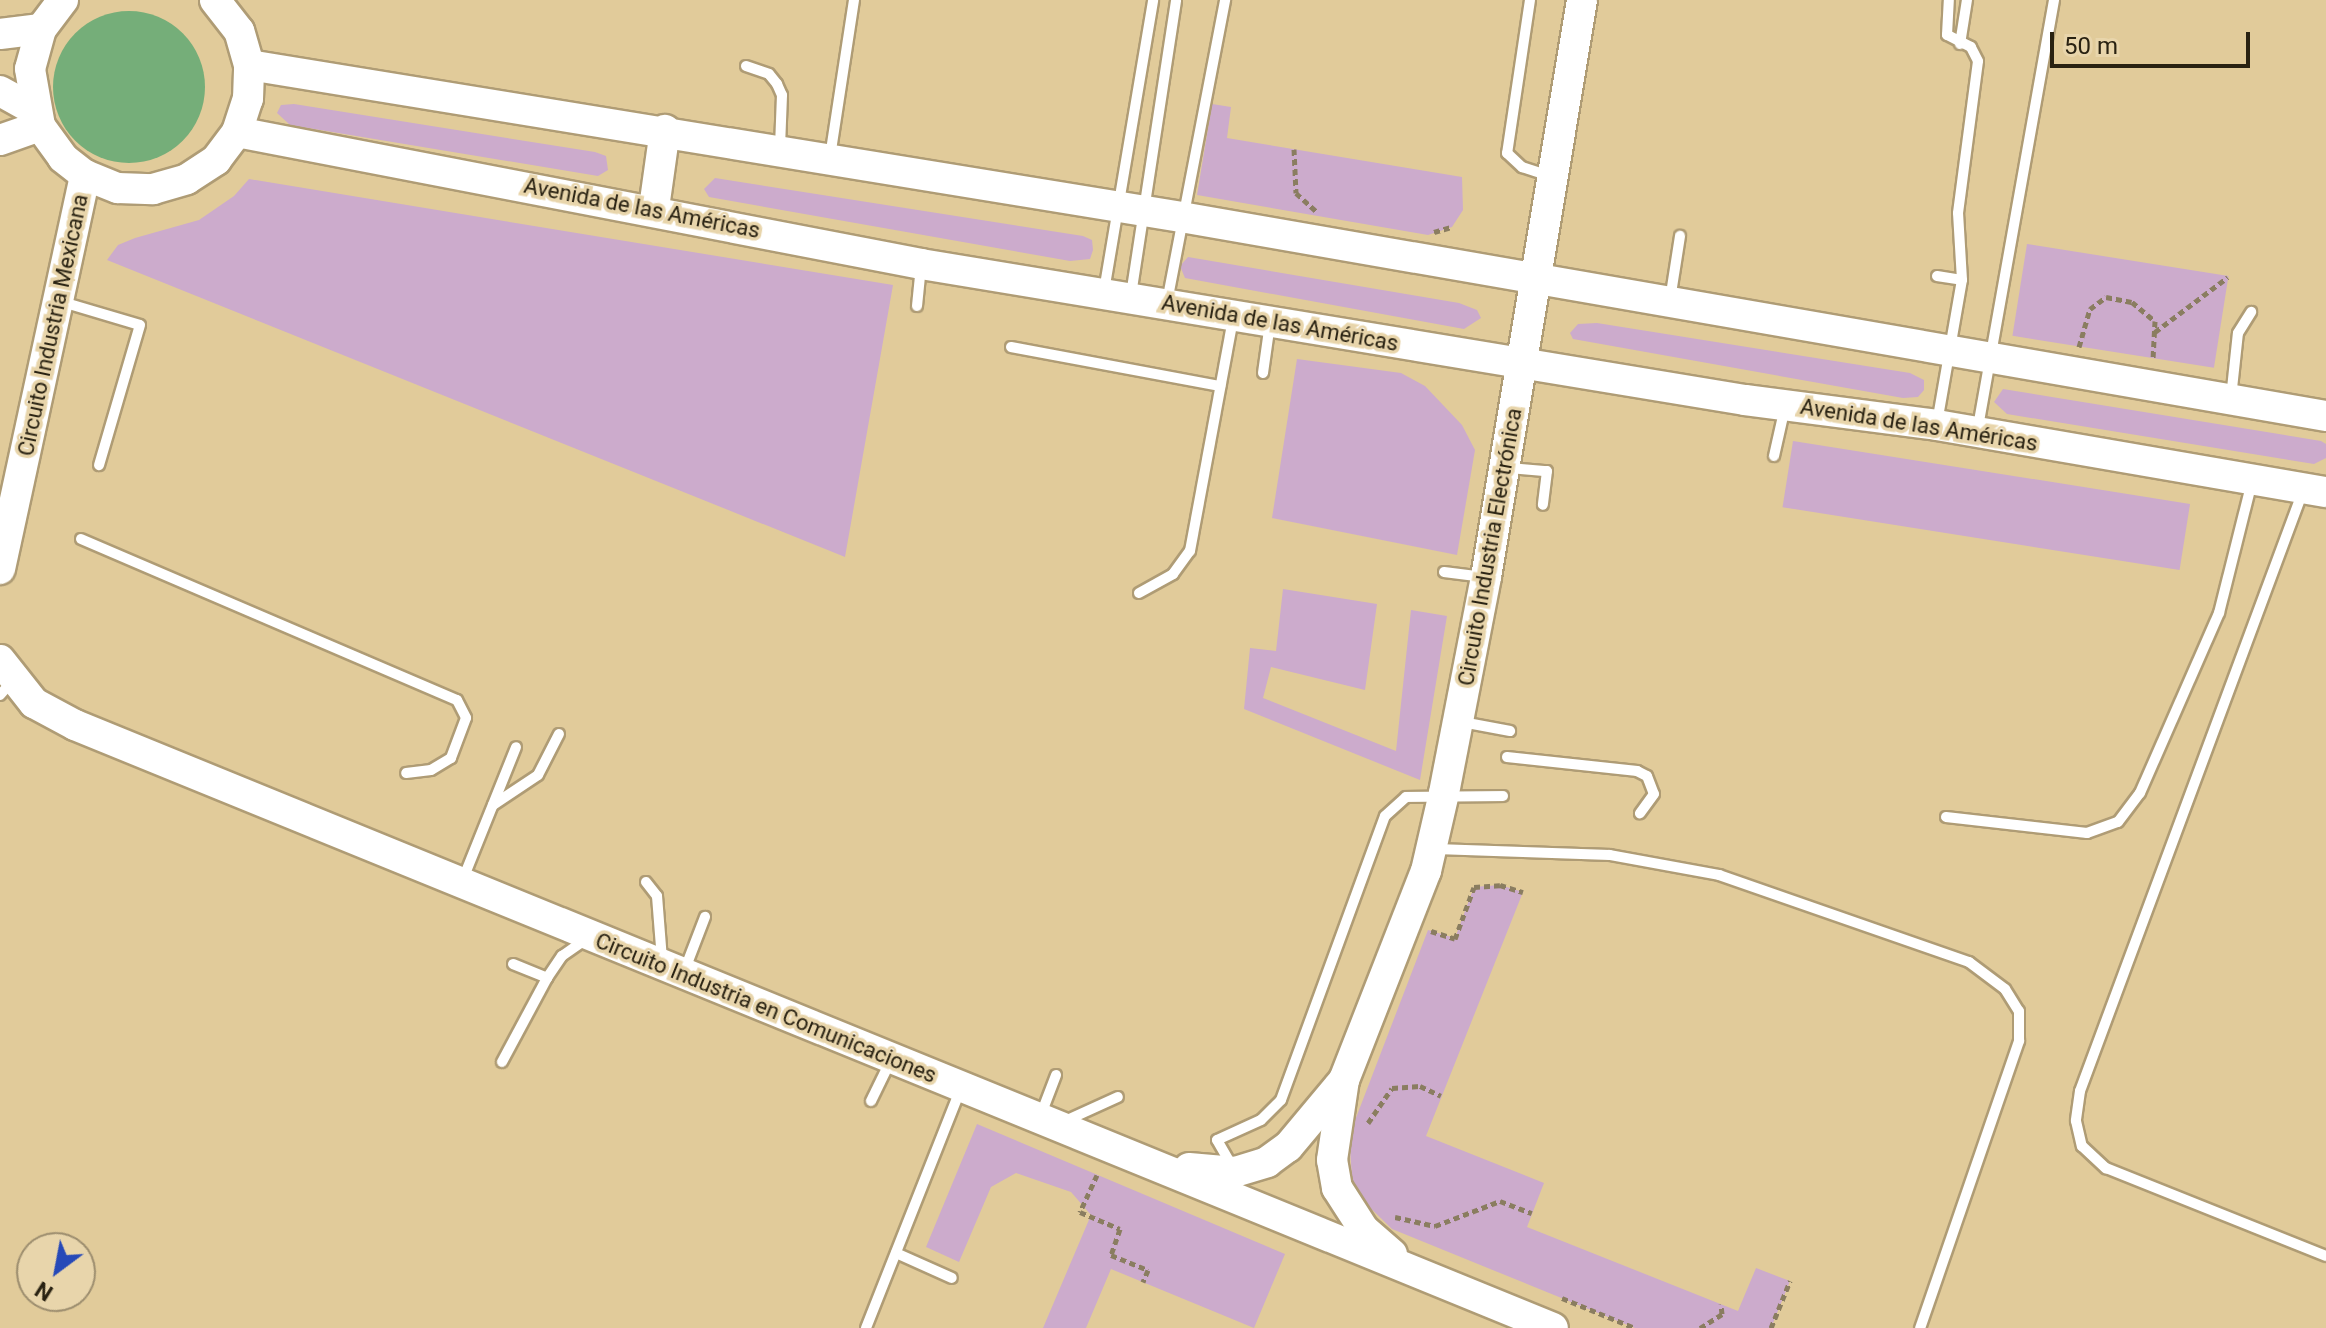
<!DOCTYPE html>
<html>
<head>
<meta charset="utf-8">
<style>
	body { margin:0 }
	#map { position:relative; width:2326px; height:1328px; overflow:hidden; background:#e8d5ab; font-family:Roboto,sans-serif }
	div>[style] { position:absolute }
	.built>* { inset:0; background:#e1cb9a }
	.green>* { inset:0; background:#ccabcc; transform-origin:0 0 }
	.water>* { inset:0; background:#75ae79 }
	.round { border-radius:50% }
	.path>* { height:5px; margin-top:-2.5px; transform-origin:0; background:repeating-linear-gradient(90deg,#8a7d60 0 6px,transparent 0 10px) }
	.roads { filter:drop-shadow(2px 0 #af9c75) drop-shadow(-2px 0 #af9c75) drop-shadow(0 2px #af9c75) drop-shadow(0 -2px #af9c75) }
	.lane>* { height:10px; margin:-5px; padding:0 5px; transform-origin:5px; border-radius:5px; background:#fff }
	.secondary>* { height:30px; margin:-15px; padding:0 15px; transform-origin:15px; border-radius:15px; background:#fff }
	span { translate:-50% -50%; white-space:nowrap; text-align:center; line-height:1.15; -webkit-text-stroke:7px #e8d5ab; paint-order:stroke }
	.street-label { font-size:22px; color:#292212 }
	.north { position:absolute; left:16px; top:1232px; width:80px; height:80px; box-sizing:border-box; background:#e8d5ab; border:2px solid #9c8d6e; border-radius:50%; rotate:212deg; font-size:22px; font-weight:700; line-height:32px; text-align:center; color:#292212 }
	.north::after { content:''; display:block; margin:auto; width:28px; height:36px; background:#2649b8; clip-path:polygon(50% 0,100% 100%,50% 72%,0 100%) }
	.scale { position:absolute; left:2050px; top:32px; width:200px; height:36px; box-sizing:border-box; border:4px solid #292212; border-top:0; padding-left:10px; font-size:24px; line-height:28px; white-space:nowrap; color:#292212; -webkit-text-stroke:6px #e8d5ab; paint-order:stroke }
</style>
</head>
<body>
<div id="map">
	<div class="built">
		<div style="clip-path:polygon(evenodd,0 0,2326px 0,2326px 1328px,0 1328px,0 0,32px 1248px,80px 1248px,80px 1296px,32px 1296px,32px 1248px)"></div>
	</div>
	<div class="green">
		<div style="clip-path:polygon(294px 104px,595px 152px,606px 156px,608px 170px,598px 176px,290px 125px,277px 113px,281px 105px)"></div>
		<div style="clip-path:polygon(1212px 104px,1231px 107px,1227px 138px,1462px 177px,1463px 210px,1452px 227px,1428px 235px,1197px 195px)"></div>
		<div style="clip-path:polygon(715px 178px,1083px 236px,1092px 240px,1093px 250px,1090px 259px,1070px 261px,709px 197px,704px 189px)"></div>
		<div style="clip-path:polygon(249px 179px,893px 285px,845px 557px,107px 260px,118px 245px,135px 238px,199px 220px,234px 196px)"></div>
		<div style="left:2027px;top:244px;width:204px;height:93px;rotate:9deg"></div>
		<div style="clip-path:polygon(1188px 257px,1459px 303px,1477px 310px,1481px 318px,1464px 329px,1185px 278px,1180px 266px)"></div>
		<div style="clip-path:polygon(1597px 323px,1910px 373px,1924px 380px,1924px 390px,1918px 397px,1903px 398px,1573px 339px,1570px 333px,1578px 324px)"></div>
		<div style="clip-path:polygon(1297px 359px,1401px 373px,1425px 386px,1462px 425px,1475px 450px,1457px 555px,1272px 518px)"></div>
		<div style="clip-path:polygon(2003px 389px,2321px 441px,2326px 444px,2326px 458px,2314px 464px,2007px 414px,1994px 402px)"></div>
		<div style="left:1793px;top:441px;width:402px;height:67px;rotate:9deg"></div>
		<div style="clip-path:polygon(1283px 589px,1377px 604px,1365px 690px,1271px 667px,1263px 698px,1396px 751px,1411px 610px,1447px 616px,1420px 780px,1244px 709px,1250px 648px,1276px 651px)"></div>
		<div style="clip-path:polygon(1500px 885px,1523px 892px,1426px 1136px,1544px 1183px,1527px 1227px,1738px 1311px,1756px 1268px,1790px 1281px,1771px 1328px,1635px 1328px,1392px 1229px,1353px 1191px,1349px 1136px,1428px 930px,1455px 938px,1474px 887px)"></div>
		<div style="clip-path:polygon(977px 1124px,1285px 1254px,1254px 1328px,1111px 1269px,1086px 1328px,1043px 1328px,1091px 1215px,1071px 1192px,1016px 1173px,991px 1187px,959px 1262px,926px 1247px)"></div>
	</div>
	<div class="water">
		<div class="round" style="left:53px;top:11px;width:152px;height:152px"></div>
	</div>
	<div class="path">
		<div style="left:1294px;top:149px;width:44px;rotate:87.4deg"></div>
		<div style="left:1296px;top:193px;width:27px;rotate:42deg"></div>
		<div style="left:1434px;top:232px;width:19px;rotate:-16deg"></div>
		<div style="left:2155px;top:332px;width:91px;rotate:-37deg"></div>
		<div style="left:2079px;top:347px;width:40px;rotate:-74deg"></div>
		<div style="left:2090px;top:309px;width:20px;rotate:-37deg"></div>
		<div style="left:2106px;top:297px;width:26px;rotate:11deg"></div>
		<div style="left:2132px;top:302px;width:30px;rotate:40deg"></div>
		<div style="left:2155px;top:321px;width:38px;rotate:93deg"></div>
		<div style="left:1431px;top:931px;width:25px;rotate:18deg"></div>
		<div style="left:1455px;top:939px;width:55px;rotate:-69.9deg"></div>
		<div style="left:1474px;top:887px;width:26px;rotate:-4deg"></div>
		<div style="left:1500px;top:885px;width:24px;rotate:17deg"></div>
		<div style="left:1368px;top:1123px;width:42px;rotate:-55.6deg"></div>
		<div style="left:1392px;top:1088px;width:28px;rotate:-4deg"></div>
		<div style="left:1420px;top:1086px;width:23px;rotate:25deg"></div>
		<div style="left:1097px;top:1175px;width:41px;rotate:114.7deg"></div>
		<div style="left:1080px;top:1212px;width:43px;rotate:23deg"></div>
		<div style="left:1120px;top:1229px;width:28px;rotate:109deg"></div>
		<div style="left:1111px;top:1255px;width:40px;rotate:22deg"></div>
		<div style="left:1148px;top:1270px;width:13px;rotate:113deg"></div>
		<div style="left:1395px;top:1217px;width:41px;rotate:12.7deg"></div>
		<div style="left:1435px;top:1226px;width:70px;rotate:-21deg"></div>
		<div style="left:1500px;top:1201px;width:34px;rotate:21deg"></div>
		<div style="left:1562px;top:1298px;width:79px;rotate:22.3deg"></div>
		<div style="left:1700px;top:1328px;width:26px;rotate:-32deg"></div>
		<div style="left:1722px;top:1314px;width:10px;rotate:-96deg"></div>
		<div style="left:1771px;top:1328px;width:51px;rotate:-68deg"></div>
	</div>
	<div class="roads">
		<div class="lane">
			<div style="left:1530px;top:0;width:155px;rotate:98.5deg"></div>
			<div style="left:1507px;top:153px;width:21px;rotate:43deg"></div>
			<div style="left:1522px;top:167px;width:29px;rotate:18deg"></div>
			<div style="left:1960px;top:44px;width:45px;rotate:-81deg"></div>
			<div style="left:746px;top:66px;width:24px;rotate:19deg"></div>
			<div style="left:769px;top:74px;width:13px;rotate:51deg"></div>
			<div style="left:777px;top:84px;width:12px;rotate:66deg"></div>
			<div style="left:782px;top:95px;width:53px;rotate:92.2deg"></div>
			<div style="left:830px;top:157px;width:159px;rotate:-81.3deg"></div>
			<div style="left:1937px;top:276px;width:25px;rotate:9deg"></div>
			<div style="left:1104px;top:291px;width:295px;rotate:-80.4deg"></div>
			<div style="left:1131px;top:295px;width:298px;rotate:-81.3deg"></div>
			<div style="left:1670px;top:300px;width:65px;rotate:-81.1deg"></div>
			<div style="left:59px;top:301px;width:84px;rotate:16.5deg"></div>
			<div style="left:140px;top:325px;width:146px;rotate:106.3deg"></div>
			<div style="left:1167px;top:302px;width:308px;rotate:-79.1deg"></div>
			<div style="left:917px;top:306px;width:40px;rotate:-84.3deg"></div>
			<div style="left:1011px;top:347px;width:213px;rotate:10.6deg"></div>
			<div style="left:1263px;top:373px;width:50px;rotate:-82deg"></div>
			<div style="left:2231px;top:398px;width:65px;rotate:-83.9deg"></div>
			<div style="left:2238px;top:333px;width:25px;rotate:-58deg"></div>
			<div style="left:1937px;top:423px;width:145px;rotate:-80.1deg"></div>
			<div style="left:1962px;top:280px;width:67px;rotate:-93.4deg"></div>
			<div style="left:1958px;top:213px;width:153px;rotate:-82.5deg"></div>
			<div style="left:1978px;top:61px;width:16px;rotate:-117deg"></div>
			<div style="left:1971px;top:47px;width:27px;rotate:-153deg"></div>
			<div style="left:1947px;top:35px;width:35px;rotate:-87deg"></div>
			<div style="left:1978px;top:427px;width:434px;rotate:-79.9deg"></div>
			<div style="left:1774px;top:456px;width:50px;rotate:-77.3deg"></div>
			<div style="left:1509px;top:468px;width:38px;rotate:5deg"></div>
			<div style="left:1547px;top:471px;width:34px;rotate:97deg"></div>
			<div style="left:2303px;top:491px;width:640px;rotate:110.39deg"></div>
			<div style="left:2080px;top:1091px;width:30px;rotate:98deg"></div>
			<div style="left:2076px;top:1121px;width:26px;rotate:77deg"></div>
			<div style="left:2082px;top:1146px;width:33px;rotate:43deg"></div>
			<div style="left:2106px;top:1168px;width:237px;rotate:21.8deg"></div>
			<div style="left:81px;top:539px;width:409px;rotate:23.2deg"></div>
			<div style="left:457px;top:700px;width:20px;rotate:63deg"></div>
			<div style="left:466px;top:718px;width:43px;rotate:110.6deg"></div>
			<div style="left:451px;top:758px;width:23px;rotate:149deg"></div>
			<div style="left:431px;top:770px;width:25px;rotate:173deg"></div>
			<div style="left:1444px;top:572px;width:40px;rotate:7.1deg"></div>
			<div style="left:1139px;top:593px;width:39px;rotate:-29deg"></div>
			<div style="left:1173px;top:574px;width:29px;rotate:-54deg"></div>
			<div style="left:1190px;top:551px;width:237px;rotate:-79.5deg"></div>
			<div style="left:0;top:695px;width:18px;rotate:-49deg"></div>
			<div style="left:1462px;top:722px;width:49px;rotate:10.6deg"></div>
			<div style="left:1507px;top:757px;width:131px;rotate:6.1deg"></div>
			<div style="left:1637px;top:771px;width:11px;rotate:27deg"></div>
			<div style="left:1647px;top:776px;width:19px;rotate:69deg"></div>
			<div style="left:1654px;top:794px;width:24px;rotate:126deg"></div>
			<div style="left:493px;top:805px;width:54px;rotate:-33.7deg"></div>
			<div style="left:538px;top:775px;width:46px;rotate:-62.9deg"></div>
			<div style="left:1946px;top:817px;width:142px;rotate:6.5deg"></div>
			<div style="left:2087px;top:833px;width:33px;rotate:-20deg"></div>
			<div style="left:2118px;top:822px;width:36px;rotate:-53deg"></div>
			<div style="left:2140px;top:793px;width:197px;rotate:-66.3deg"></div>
			<div style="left:2219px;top:613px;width:135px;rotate:-75.9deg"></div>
			<div style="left:1436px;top:849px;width:174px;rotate:2deg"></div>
			<div style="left:1610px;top:855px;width:111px;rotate:10.4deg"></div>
			<div style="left:1719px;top:875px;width:265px;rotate:19.2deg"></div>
			<div style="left:1969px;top:962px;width:45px;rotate:36.9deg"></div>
			<div style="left:2005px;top:989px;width:26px;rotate:58deg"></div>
			<div style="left:2019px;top:1011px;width:30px;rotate:90deg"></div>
			<div style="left:2019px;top:1041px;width:304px;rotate:109deg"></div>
			<div style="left:463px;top:879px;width:142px;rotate:-68.1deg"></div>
			<div style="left:646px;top:882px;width:18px;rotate:52deg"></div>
			<div style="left:657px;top:896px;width:63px;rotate:85.5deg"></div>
			<div style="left:513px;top:964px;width:37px;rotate:22deg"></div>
			<div style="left:547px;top:978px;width:27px;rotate:-56deg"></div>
			<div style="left:562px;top:956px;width:32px;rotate:-35deg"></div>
			<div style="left:685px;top:969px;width:56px;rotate:-69deg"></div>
			<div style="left:502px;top:1062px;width:95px;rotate:-61.8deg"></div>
			<div style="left:871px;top:1101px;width:46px;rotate:-64deg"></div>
			<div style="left:1040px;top:1117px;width:45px;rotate:-69.1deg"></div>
			<div style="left:1065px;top:1121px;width:58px;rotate:-24.4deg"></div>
			<div style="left:1232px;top:1166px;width:30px;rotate:-120deg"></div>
			<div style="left:1217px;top:1140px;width:48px;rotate:-24.4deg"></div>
			<div style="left:1261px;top:1120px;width:28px;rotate:-45deg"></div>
			<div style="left:1281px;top:1100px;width:302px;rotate:-69.9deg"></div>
			<div style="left:1385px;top:816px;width:28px;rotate:-42deg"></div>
			<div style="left:1406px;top:797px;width:97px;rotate:-0.6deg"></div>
			<div style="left:896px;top:1253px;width:61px;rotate:24.1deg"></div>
			<div style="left:866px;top:1328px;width:258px;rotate:-68.4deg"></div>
		</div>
		<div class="secondary">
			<div style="left:63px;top:0;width:36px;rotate:127deg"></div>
			<div style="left:41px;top:29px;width:41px;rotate:105.4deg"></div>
			<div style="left:30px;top:69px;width:58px;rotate:80deg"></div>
			<div style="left:40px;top:126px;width:39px;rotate:54deg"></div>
			<div style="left:63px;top:158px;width:28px;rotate:38deg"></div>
			<div style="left:85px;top:175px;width:35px;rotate:22deg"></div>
			<div style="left:118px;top:188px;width:35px;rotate:2deg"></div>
			<div style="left:153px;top:189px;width:35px;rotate:-16deg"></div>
			<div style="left:187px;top:179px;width:35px;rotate:-33deg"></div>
			<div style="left:216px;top:160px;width:35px;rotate:-53deg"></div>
			<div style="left:237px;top:132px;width:35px;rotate:-72deg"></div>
			<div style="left:248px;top:99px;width:34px;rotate:-88deg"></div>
			<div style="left:249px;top:65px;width:35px;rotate:-106deg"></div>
			<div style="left:239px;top:31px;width:39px;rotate:-128deg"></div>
			<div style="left:0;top:34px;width:41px;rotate:-7deg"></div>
			<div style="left:249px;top:65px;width:944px;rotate:9.26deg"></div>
			<div style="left:1181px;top:217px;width:1162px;rotate:9.86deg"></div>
			<div style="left:0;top:91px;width:39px;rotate:29deg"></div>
			<div style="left:237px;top:132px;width:697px;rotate:10.92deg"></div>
			<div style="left:921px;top:264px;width:835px;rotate:9.37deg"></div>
			<div style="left:1745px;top:400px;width:194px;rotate:7.4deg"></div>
			<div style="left:1937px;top:425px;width:395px;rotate:9.8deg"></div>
			<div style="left:0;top:140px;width:42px;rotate:-19.3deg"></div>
			<div style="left:654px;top:208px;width:79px;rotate:-82deg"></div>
			<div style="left:0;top:569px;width:403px;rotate:-77.8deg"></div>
			<div style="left:0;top:660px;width:55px;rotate:51.7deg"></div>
			<div style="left:34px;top:703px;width:47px;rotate:28.2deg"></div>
			<div style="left:75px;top:725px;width:1596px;rotate:22.19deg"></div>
			<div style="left:1189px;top:1168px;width:46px;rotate:5deg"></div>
			<div style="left:1235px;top:1172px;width:34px;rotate:-17deg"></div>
			<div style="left:1267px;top:1162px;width:26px;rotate:-36deg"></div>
			<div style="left:1288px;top:1147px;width:87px;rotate:-50.1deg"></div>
			<div style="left:1392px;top:1254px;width:37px;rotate:-139deg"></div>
			<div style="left:1364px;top:1230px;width:50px;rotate:-122.7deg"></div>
			<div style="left:1337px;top:1188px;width:28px;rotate:-100deg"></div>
			<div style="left:1332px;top:1160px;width:81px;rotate:-81.5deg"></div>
			<div style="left:1344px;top:1080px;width:225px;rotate:-68.6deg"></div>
			<div style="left:1426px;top:871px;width:80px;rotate:-77deg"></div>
			<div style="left:1444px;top:793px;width:220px;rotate:-79deg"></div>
			<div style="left:1486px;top:577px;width:585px;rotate:-80.55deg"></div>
		</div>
	</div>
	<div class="street-label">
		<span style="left:642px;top:208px;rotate:11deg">Avenida de las Américas</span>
		<span style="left:1280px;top:323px;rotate:10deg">Avenida de las Américas</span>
		<span style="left:53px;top:325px;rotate:-78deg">Circuito Industria Mexicana</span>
		<span style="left:1919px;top:425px;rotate:9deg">Avenida de las Américas</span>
		<span style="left:1490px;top:547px;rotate:-80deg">Circuito Industria Electrónica</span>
		<span style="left:766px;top:1008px;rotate:22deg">Circuito Industria en Comunicaciones</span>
	</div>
	<div class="north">N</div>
	<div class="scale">50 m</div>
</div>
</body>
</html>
